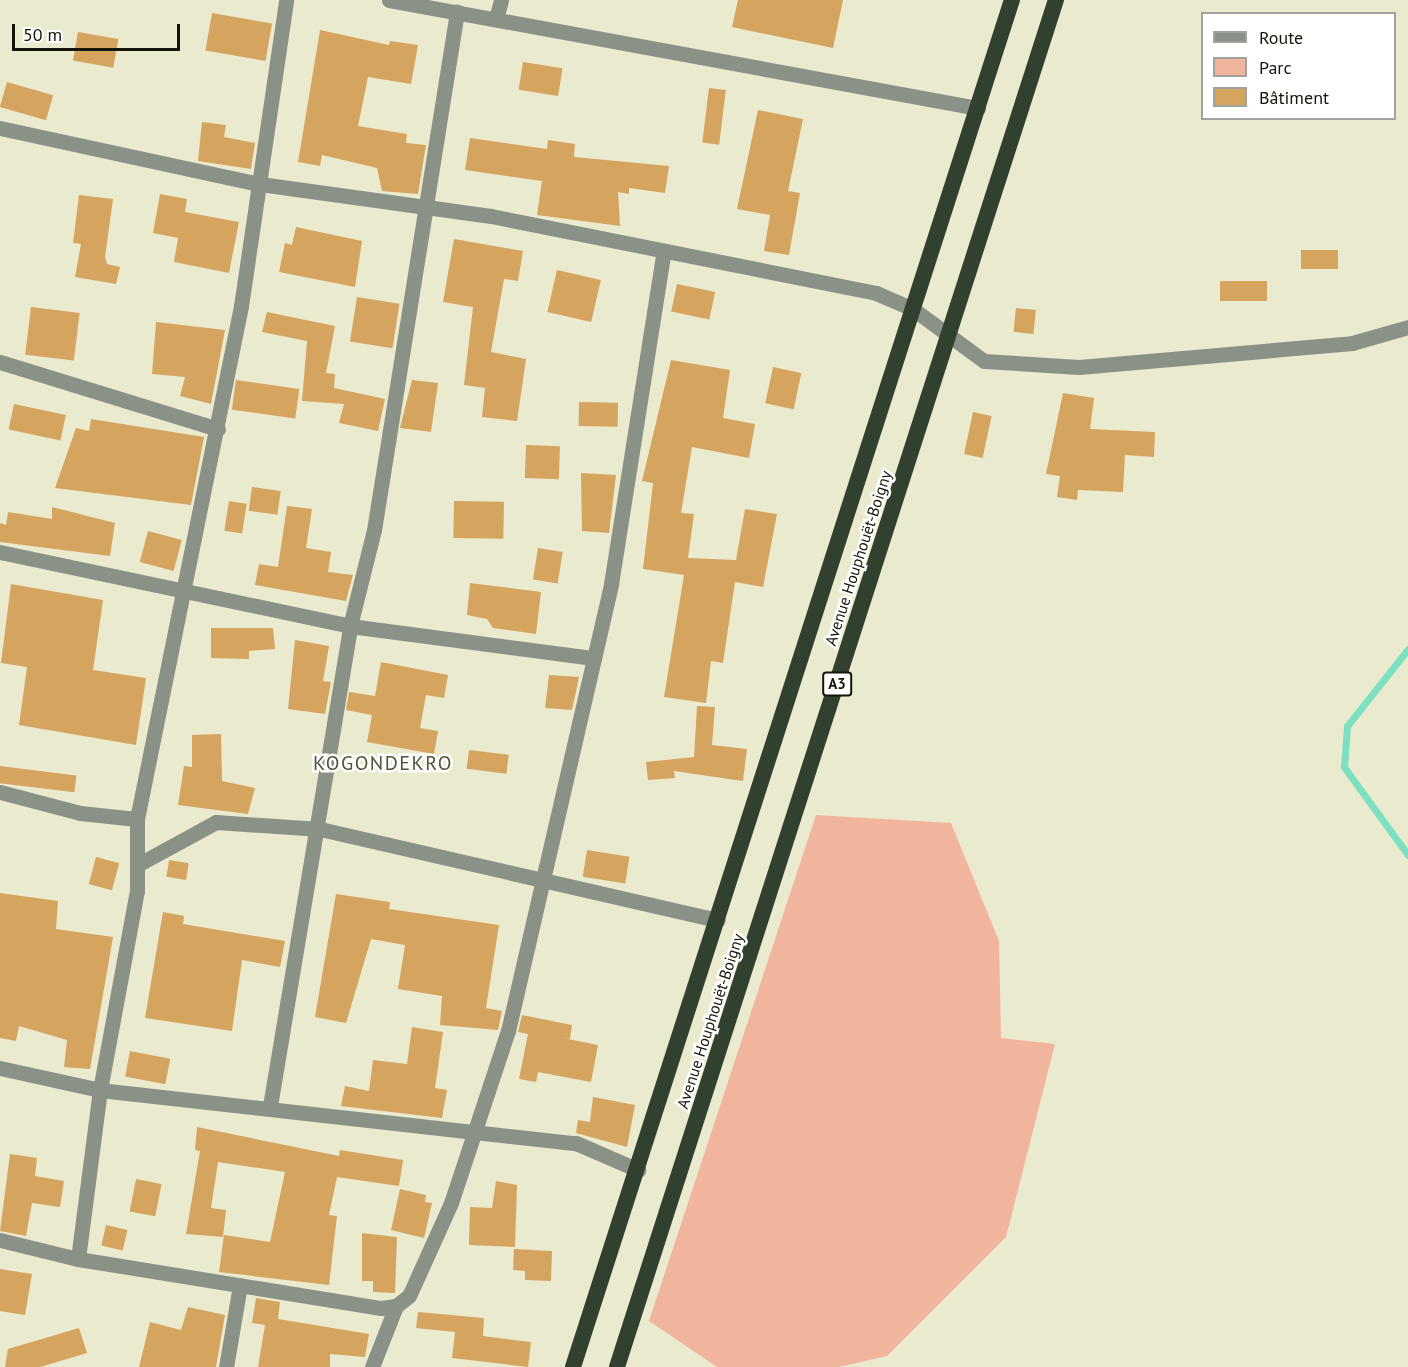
<!DOCTYPE html>
<html>
<head>
<meta charset="utf-8">
<style>
	body { margin:0 }
	#map { position:relative; width:1408px; height:1367px; overflow:hidden; background:#eaeace; font-family:"PT Sans",sans-serif }
	div>[style] { position:absolute }
	.green>* { inset:0; background:#f1b59d }
	.stream>* { height:7px; margin:-3.5px; padding:0 3.5px; transform-origin:3.5px; border-radius:3.5px; background:#7ee0c2 }
	.building>* { inset:0; background:#d5a560; transform-origin:0 0 }
	.minor>* { height:15px; margin:-7.5px; padding:0 7.5px; transform-origin:7.5px; border-radius:7.5px; background:#8a9288 }
	.trunk>* { height:16px; margin:-8px; padding:0 8px; transform-origin:8px; border-radius:8px; background:#32402f }
	span { translate:-50% -50%; white-space:nowrap; text-align:center; line-height:1.15; -webkit-text-stroke:5px #fff; paint-order:stroke }
	.shield-label span { padding:2px 4px; background:#fff; border:2px solid; border-radius:4px; -webkit-text-stroke-width:0 }
	.shield-label { font-size:15px; color:#15150b; font-weight:700 }
	.street-label { font-size:16px; color:#15150b }
	.quarter-label { font-size:20px; color:#53533a; letter-spacing:1.5px }
	.legend { position:absolute; left:1201px; top:12px; width:195px; height:108px; box-sizing:border-box; background:#fff; border:2px solid #a1a19d; margin:0; padding:8px 10px; list-style:none; font-size:18px; color:#15150b }
	.legend li { display:flex; align-items:center; gap:12px; height:30px }
	.legend b { width:30px; border:2px solid #a1a19d }
	.scale { position:absolute; left:12px; top:24px; width:168px; height:27px; box-sizing:border-box; border:3px solid #15150b; border-top:0; padding-left:8px; font-size:18px; line-height:21px; white-space:nowrap; color:#15150b; -webkit-text-stroke:4px #fff; paint-order:stroke }
</style>
</head>
<body>
<div id="map">
	<div class="green">
		<div style="clip-path:polygon(816px 815px,951px 823px,999px 941px,1001px 1038px,1055px 1044px,1006px 1237px,887px 1356px,839px 1367px,717px 1367px,649px 1321px)"></div>
	</div>
	<div class="stream">
		<div style="left:1408px;top:649px;width:98px;rotate:128.4deg"></div>
		<div style="left:1347px;top:726px;width:41px;rotate:94.2deg"></div>
		<div style="left:1344px;top:767px;width:109px;rotate:54deg"></div>
	</div>
	<div class="building">
		<div style="clip-path:polygon(738px 0,843px 0,833px 48px,732px 27px)"></div>
		<div style="left:212px;top:13px;width:61px;height:38px;rotate:10deg"></div>
		<div style="clip-path:polygon(320px 30px,389px 45px,390px 41px,418px 45px,411px 84px,368px 77px,358px 126px,407px 134px,406px 143px,426px 145px,418px 194px,382px 191px,377px 168px,322px 155px,320px 166px,298px 162px)"></div>
		<div style="left:78px;top:32px;width:41px;height:29px;rotate:10deg"></div>
		<div style="left:523px;top:62px;width:40px;height:28px;rotate:9deg"></div>
		<div style="left:7px;top:82px;width:48px;height:26px;rotate:16deg"></div>
		<div style="left:709px;top:88px;width:17px;height:55px;rotate:7deg"></div>
		<div style="clip-path:polygon(758px 110px,803px 119px,788px 191px,800px 193px,789px 255px,764px 251px,770px 215px,737px 209px)"></div>
		<div style="clip-path:polygon(202px 122px,226px 125px,224px 137px,255px 143px,251px 169px,198px 161px)"></div>
		<div style="clip-path:polygon(470px 138px,547px 149px,548px 140px,575px 144px,574px 157px,669px 166px,665px 193px,629px 188px,629px 194px,618px 192px,620px 226px,537px 215px,542px 181px,465px 170px)"></div>
		<div style="clip-path:polygon(160px 194px,187px 199px,185px 212px,239px 222px,229px 273px,174px 262px,178px 238px,153px 233px)"></div>
		<div style="clip-path:polygon(79px 195px,113px 199px,105px 257px,107px 264px,120px 267px,116px 284px,75px 277px,81px 244px,73px 243px)"></div>
		<div style="clip-path:polygon(296px 227px,362px 241px,355px 287px,279px 272px,285px 243px,292px 245px)"></div>
		<div style="clip-path:polygon(454px 239px,523px 251px,518px 281px,504px 279px,491px 352px,526px 359px,517px 421px,482px 417px,485px 388px,464px 385px,473px 307px,443px 302px)"></div>
		<div style="left:1338px;top:250px;width:19px;height:37px;rotate:90deg"></div>
		<div style="left:557px;top:270px;width:45px;height:43px;rotate:13deg"></div>
		<div style="left:1267px;top:281px;width:20px;height:47px;rotate:90deg"></div>
		<div style="left:677px;top:284px;width:39px;height:28px;rotate:12deg"></div>
		<div style="left:357px;top:297px;width:43px;height:45px;rotate:9deg"></div>
		<div style="left:31px;top:307px;width:49px;height:48px;rotate:7deg"></div>
		<div style="left:1016px;top:308px;width:20px;height:24px;rotate:6deg"></div>
		<div style="clip-path:polygon(267px 312px,335px 326px,326px 373px,335px 374px,334px 388px,385px 399px,378px 431px,339px 423px,344px 404px,302px 401px,307px 341px,262px 332px)"></div>
		<div style="clip-path:polygon(156px 322px,225px 330px,211px 404px,180px 396px,185px 377px,152px 374px)"></div>
		<div style="clip-path:polygon(671px 360px,730px 370px,723px 418px,755px 424px,749px 458px,692px 447px,681px 513px,694px 514px,688px 558px,736px 560px,745px 509px,777px 514px,763px 587px,735px 582px,723px 663px,711px 661px,706px 703px,664px 697px,684px 575px,643px 569px,653px 483px,642px 481px)"></div>
		<div style="left:773px;top:367px;width:29px;height:37px;rotate:12deg"></div>
		<div style="left:236px;top:380px;width:64px;height:30px;rotate:8deg"></div>
		<div style="clip-path:polygon(412px 380px,438px 383px,431px 432px,400px 428px)"></div>
		<div style="clip-path:polygon(1063px 393px,1094px 398px,1090px 429px,1155px 432px,1154px 457px,1125px 455px,1123px 492px,1078px 490px,1077px 500px,1057px 497px,1060px 476px,1046px 474px)"></div>
		<div style="left:579px;top:402px;width:39px;height:24px;rotate:1deg"></div>
		<div style="left:14px;top:404px;width:53px;height:26px;rotate:12deg"></div>
		<div style="left:973px;top:412px;width:19px;height:43px;rotate:12deg"></div>
		<div style="clip-path:polygon(91px 419px,204px 437px,191px 505px,55px 488px,76px 428px,89px 431px)"></div>
		<div style="left:526px;top:445px;width:34px;height:33px;rotate:2deg"></div>
		<div style="clip-path:polygon(581px 473px,616px 475px,609px 533px,582px 531px)"></div>
		<div style="left:252px;top:487px;width:29px;height:24px;rotate:8deg"></div>
		<div style="left:229px;top:501px;width:18px;height:30px;rotate:9deg"></div>
		<div style="left:454px;top:501px;width:50px;height:37px;rotate:1deg"></div>
		<div style="clip-path:polygon(287px 506px,312px 509px,306px 548px,331px 552px,328px 572px,353px 575px,346px 601px,255px 585px,259px 564px,278px 567px)"></div>
		<div style="clip-path:polygon(52px 507px,115px 523px,110px 556px,0 542px,0 523px,6px 525px,8px 512px,52px 519px)"></div>
		<div style="left:148px;top:531px;width:35px;height:32px;rotate:15deg"></div>
		<div style="left:538px;top:548px;width:25px;height:32px;rotate:9deg"></div>
		<div style="clip-path:polygon(470px 583px,541px 592px,536px 634px,493px 628px,487px 619px,467px 615px)"></div>
		<div style="clip-path:polygon(11px 584px,103px 600px,93px 670px,146px 678px,136px 745px,19px 725px,27px 667px,1px 663px)"></div>
		<div style="clip-path:polygon(211px 628px,273px 628px,275px 649px,249px 651px,249px 659px,211px 658px)"></div>
		<div style="clip-path:polygon(295px 640px,329px 646px,323px 681px,331px 682px,325px 714px,288px 709px)"></div>
		<div style="clip-path:polygon(381px 662px,448px 675px,444px 698px,426px 695px,420px 728px,438px 731px,434px 754px,367px 742px,372px 715px,346px 710px,349px 692px,375px 696px)"></div>
		<div style="clip-path:polygon(549px 675px,579px 677px,572px 710px,545px 708px)"></div>
		<div style="clip-path:polygon(697px 706px,715px 707px,712px 745px,747px 749px,743px 781px,674px 771px,675px 778px,648px 780px,646px 762px,694px 757px)"></div>
		<div style="clip-path:polygon(221px 734px,222px 781px,255px 788px,248px 814px,178px 805px,184px 766px,192px 767px,192px 735px)"></div>
		<div style="left:469px;top:750px;width:40px;height:19px;rotate:7deg"></div>
		<div style="left:0;top:766px;width:77px;height:17px;rotate:7deg"></div>
		<div style="left:587px;top:850px;width:43px;height:27px;rotate:9deg"></div>
		<div style="left:96px;top:857px;width:24px;height:28px;rotate:15deg"></div>
		<div style="left:169px;top:860px;width:20px;height:17px;rotate:9deg"></div>
		<div style="clip-path:polygon(0 893px,58px 901px,56px 929px,113px 937px,90px 1069px,64px 1067px,67px 1040px,19px 1026px,16px 1041px,0 1038px)"></div>
		<div style="clip-path:polygon(336px 894px,390px 902px,389px 909px,499px 925px,486px 1008px,502px 1011px,498px 1030px,440px 1025px,442px 996px,398px 989px,405px 945px,371px 939px,346px 1023px,315px 1017px)"></div>
		<div style="clip-path:polygon(163px 912px,184px 916px,183px 924px,285px 941px,280px 967px,242px 960px,232px 1031px,145px 1018px)"></div>
		<div style="clip-path:polygon(522px 1015px,572px 1025px,570px 1039px,563px 1038px,598px 1045px,591px 1082px,538px 1072px,536px 1082px,519px 1079px,528px 1034px,518px 1032px)"></div>
		<div style="clip-path:polygon(412px 1027px,443px 1032px,435px 1088px,447px 1090px,442px 1118px,341px 1106px,345px 1086px,369px 1091px,373px 1060px,407px 1064px)"></div>
		<div style="left:130px;top:1051px;width:41px;height:26px;rotate:11deg"></div>
		<div style="clip-path:polygon(593px 1097px,635px 1105px,627px 1147px,576px 1133px,578px 1120px,590px 1122px)"></div>
		<div style="clip-path:polygon(197px 1127px,339px 1156px,340px 1150px,403px 1160px,399px 1186px,337px 1177px,329px 1215px,337px 1216px,329px 1285px,219px 1272px,224px 1235px,270px 1242px,285px 1172px,218px 1162px,211px 1208px,226px 1210px,223px 1237px,186px 1234px,200px 1151px,195px 1150px)"></div>
		<div style="clip-path:polygon(10px 1154px,37px 1158px,35px 1176px,64px 1181px,60px 1207px,32px 1203px,26px 1236px,0 1231px)"></div>
		<div style="left:136px;top:1179px;width:26px;height:33px;rotate:11deg"></div>
		<div style="clip-path:polygon(496px 1181px,517px 1185px,515px 1247px,469px 1245px,470px 1207px,492px 1208px)"></div>
		<div style="clip-path:polygon(400px 1189px,426px 1195px,425px 1202px,432px 1203px,424px 1238px,391px 1230px)"></div>
		<div style="left:106px;top:1225px;width:22px;height:21px;rotate:13deg"></div>
		<div style="clip-path:polygon(362px 1233px,397px 1237px,395px 1293px,373px 1292px,373px 1281px,362px 1281px)"></div>
		<div style="clip-path:polygon(514px 1249px,552px 1251px,551px 1281px,525px 1280px,525px 1271px,513px 1270px)"></div>
		<div style="clip-path:polygon(0 1269px,32px 1274px,25px 1315px,0 1311px)"></div>
		<div style="clip-path:polygon(256px 1298px,280px 1302px,278px 1319px,369px 1334px,365px 1357px,330px 1354px,330px 1367px,258px 1367px,265px 1325px,252px 1323px)"></div>
		<div style="clip-path:polygon(188px 1307px,225px 1315px,216px 1367px,139px 1367px,150px 1322px,181px 1330px)"></div>
		<div style="clip-path:polygon(418px 1312px,484px 1318px,483px 1336px,531px 1342px,528px 1367px,452px 1358px,455px 1332px,416px 1328px)"></div>
		<div style="clip-path:polygon(79px 1328px,87px 1353px,40px 1367px,5px 1367px,8px 1349px)"></div>
	</div>
	<div class="minor">
		<div style="left:389px;top:0;width:599px;rotate:10.39deg"></div>
		<div style="left:496px;top:19px;width:20px;rotate:-75deg"></div>
		<div style="left:0;top:128px;width:266px;rotate:12.2deg"></div>
		<div style="left:260px;top:184px;width:233px;rotate:7.9deg"></div>
		<div style="left:491px;top:216px;width:393px;rotate:11.3deg"></div>
		<div style="left:876px;top:293px;width:40px;rotate:23.4deg"></div>
		<div style="left:913px;top:309px;width:88px;rotate:36.2deg"></div>
		<div style="left:984px;top:361px;width:95px;rotate:3.6deg"></div>
		<div style="left:1079px;top:367px;width:274px;rotate:-5deg"></div>
		<div style="left:1352px;top:343px;width:58px;rotate:-15.9deg"></div>
		<div style="left:0;top:362px;width:228px;rotate:17.1deg"></div>
		<div style="left:0;top:552px;width:358px;rotate:11.9deg"></div>
		<div style="left:350px;top:626px;width:246px;rotate:7.5deg"></div>
		<div style="left:0;top:792px;width:83px;rotate:14.7deg"></div>
		<div style="left:80px;top:813px;width:57px;rotate:6deg"></div>
		<div style="left:139px;top:864px;width:88px;rotate:-28.6deg"></div>
		<div style="left:216px;top:822px;width:104px;rotate:3.9deg"></div>
		<div style="left:320px;top:829px;width:408px;rotate:12.9deg"></div>
		<div style="left:0;top:1068px;width:102px;rotate:12.4deg"></div>
		<div style="left:100px;top:1090px;width:479px;rotate:6.4deg"></div>
		<div style="left:576px;top:1143px;width:68px;rotate:23.5deg"></div>
		<div style="left:270px;top:1106px;width:487px;rotate:-80.5deg"></div>
		<div style="left:350px;top:626px;width:99px;rotate:-76deg"></div>
		<div style="left:374px;top:530px;width:525px;rotate:-80.9deg"></div>
		<div style="left:0;top:1240px;width:80px;rotate:13.7deg"></div>
		<div style="left:78px;top:1259px;width:307px;rotate:9.2deg"></div>
		<div style="left:381px;top:1308px;width:15px;rotate:-8deg"></div>
		<div style="left:396px;top:1306px;width:16px;rotate:-38deg"></div>
		<div style="left:409px;top:1296px;width:102px;rotate:-65.7deg"></div>
		<div style="left:451px;top:1203px;width:181px;rotate:-71.7deg"></div>
		<div style="left:508px;top:1031px;width:459px;rotate:-77deg"></div>
		<div style="left:611px;top:584px;width:337px;rotate:-81deg"></div>
		<div style="left:78px;top:1259px;width:170px;rotate:-82.6deg"></div>
		<div style="left:100px;top:1090px;width:202px;rotate:-79.5deg"></div>
		<div style="left:137px;top:891px;width:72px;rotate:-90deg"></div>
		<div style="left:137px;top:819px;width:523px;rotate:-78.54deg"></div>
		<div style="left:241px;top:306px;width:309px;rotate:-81.6deg"></div>
		<div style="left:226px;top:1367px;width:83px;rotate:-80.3deg"></div>
		<div style="left:372px;top:1367px;width:66px;rotate:-68.5deg"></div>
	</div>
	<div class="trunk">
		<div style="left:573px;top:1367px;width:1436px;rotate:-72.2deg"></div>
		<div style="left:617px;top:1367px;width:1436px;rotate:-72.2deg"></div>
	</div>
	<div class="shield-label">
		<span style="left:837px;top:684px">A3</span>
	</div>
	<div class="street-label">
		<span style="left:858px;top:558px;rotate:-72deg">Avenue Houphouët-Boigny</span>
		<span style="left:710px;top:1021px;rotate:-72deg">Avenue Houphouët-Boigny</span>
	</div>
	<div class="quarter-label">
		<span style="left:383px;top:763px">KOGONDEKRO</span>
	</div>
	<ul class="legend">
	<li><b style="height:8px;background:#8a9288"></b>Route</li>
	<li><b style="height:16px;background:#f1b59d"></b>Parc</li>
	<li><b style="height:16px;background:#d5a560"></b>Bâtiment</li>
	</ul>
	<div class="scale">50 m</div>
</div>
</body>
</html>
